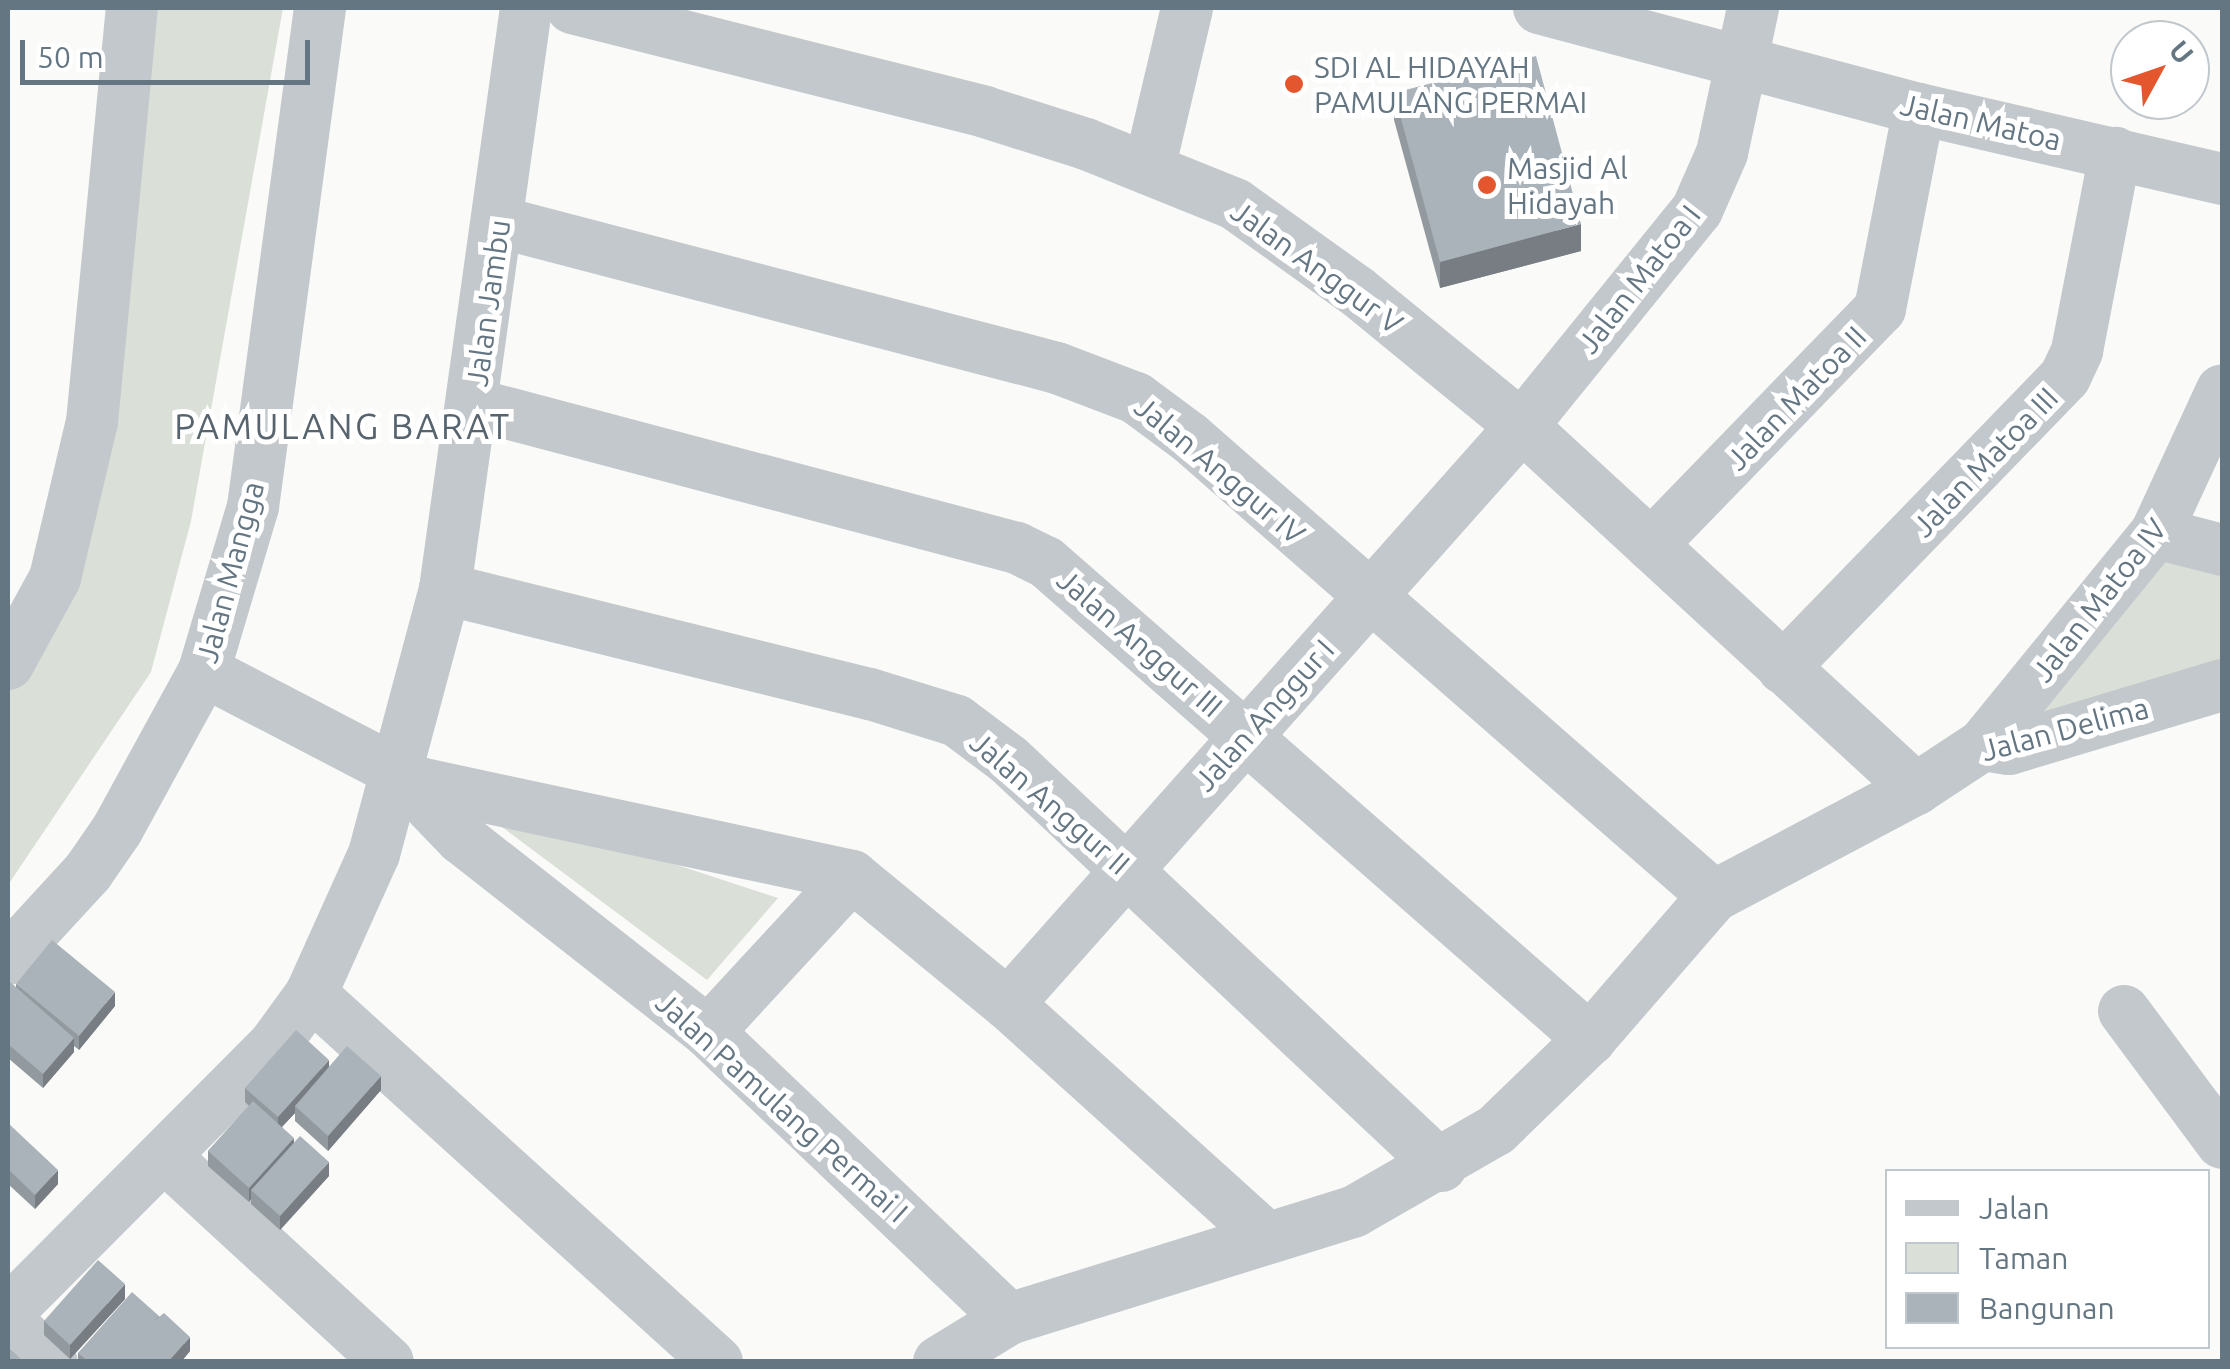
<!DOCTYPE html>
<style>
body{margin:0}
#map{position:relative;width:2230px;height:1369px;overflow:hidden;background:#fafaf8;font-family:Ubuntu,sans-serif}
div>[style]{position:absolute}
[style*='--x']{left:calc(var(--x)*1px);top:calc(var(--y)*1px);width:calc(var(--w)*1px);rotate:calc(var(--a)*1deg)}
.green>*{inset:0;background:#dadfd7}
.minor>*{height:52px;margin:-26px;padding:0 26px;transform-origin:26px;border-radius:26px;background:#c3c8cc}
.wall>*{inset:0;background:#929a9f}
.shaded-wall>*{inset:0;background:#777d82}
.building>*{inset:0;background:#aab3b9}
.dots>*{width:28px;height:28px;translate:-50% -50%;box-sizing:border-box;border:5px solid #fff;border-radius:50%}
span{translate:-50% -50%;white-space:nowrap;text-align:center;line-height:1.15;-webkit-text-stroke:10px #fff;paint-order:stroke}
.poi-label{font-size:30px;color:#657683}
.left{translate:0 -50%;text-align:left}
.street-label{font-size:30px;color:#657683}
.quarter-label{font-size:35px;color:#57646e;letter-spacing:2.5px}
.frame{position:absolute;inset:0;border:10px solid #657683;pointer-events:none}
.legend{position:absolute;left:1885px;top:1169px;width:325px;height:180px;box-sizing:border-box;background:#fff;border:2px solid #c1c8cd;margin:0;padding:12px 18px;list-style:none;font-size:30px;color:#657683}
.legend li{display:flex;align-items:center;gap:20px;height:50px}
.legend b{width:50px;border:2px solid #c1c8cd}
.north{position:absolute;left:2110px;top:20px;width:100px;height:100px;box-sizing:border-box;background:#fff;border:2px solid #c1c8cd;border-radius:50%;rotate:50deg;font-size:28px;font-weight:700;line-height:40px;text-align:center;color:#657683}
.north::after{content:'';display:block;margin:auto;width:35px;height:45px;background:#e4572e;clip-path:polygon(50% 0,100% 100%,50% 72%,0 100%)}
.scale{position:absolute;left:20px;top:40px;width:290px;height:45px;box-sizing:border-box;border:5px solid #657683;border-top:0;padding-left:12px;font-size:30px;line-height:35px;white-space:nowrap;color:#657683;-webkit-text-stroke:8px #fff;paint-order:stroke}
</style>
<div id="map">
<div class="green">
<i style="clip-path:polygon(128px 8px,283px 8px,191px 521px,151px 672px,8px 885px,8px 674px,57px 584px)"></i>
<i style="clip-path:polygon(2156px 533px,2222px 553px,2222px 679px,1983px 745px)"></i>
<i style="clip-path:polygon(455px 792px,778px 898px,707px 980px)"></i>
</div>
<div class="minor">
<i style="--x:572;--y:8;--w:426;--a:14.1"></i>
<i style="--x:985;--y:112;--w:106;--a:17.6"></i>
<i style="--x:1086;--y:144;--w:161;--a:21.9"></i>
<i style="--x:1235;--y:204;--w:151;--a:35.6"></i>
<i style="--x:1358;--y:292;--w:212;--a:39.3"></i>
<i style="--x:1522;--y:426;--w:536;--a:42.65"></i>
<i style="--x:1539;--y:8;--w:393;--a:14.9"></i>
<i style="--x:1919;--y:109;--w:311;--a:13"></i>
<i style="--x:1149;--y:169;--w:165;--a:-76.7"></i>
<i style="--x:499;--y:222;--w:577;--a:14.66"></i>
<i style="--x:1057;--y:368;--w:85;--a:20.8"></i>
<i style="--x:1136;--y:398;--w:67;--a:36.5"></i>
<i style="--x:1190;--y:438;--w:696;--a:41.15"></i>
<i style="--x:473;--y:404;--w:563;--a:14.83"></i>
<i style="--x:1017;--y:548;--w:32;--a:26"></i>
<i style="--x:1046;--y:562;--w:724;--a:41.25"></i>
<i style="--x:2156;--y:533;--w:68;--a:14.4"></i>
<i style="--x:1651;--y:545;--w:329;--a:-45.9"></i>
<i style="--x:1880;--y:309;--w:204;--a:-79"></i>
<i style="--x:445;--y:589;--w:438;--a:13.9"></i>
<i style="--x:870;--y:694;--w:91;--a:17.2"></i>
<i style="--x:957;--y:721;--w:65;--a:36.9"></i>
<i style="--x:1009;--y:760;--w:593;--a:43.22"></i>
<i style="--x:8;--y:664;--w:98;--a:-61.3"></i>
<i style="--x:55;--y:578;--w:160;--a:-76.7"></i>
<i style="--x:92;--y:422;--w:416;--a:-84.5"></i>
<i style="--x:1783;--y:668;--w:405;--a:-45.9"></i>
<i style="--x:2065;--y:377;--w:29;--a:-65"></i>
<i style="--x:2077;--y:351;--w:202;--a:-79.1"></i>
<i style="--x:204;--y:671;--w:242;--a:27.5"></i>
<i style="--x:419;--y:783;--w:443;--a:12.1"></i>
<i style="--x:852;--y:876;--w:202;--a:39.4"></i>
<i style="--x:1008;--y:1004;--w:348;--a:42.1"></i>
<i style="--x:1983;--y:745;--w:274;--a:-50.8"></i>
<i style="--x:2156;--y:533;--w:157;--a:-65.2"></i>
<i style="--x:419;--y:783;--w:25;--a:64"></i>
<i style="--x:430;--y:806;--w:45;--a:45.9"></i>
<i style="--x:461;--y:838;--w:314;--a:38.1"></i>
<i style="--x:708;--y:1032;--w:416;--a:43.6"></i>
<i style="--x:8;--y:959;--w:118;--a:-47.4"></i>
<i style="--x:88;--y:872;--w:51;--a:-55.4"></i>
<i style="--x:117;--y:830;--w:181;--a:-61.3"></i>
<i style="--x:204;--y:671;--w:171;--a:-73.4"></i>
<i style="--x:253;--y:507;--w:503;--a:-82.35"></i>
<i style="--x:311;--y:994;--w:548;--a:42.19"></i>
<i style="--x:1008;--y:1004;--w:773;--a:-48.35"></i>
<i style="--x:1522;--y:426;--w:278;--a:-51"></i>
<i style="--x:1697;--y:210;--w:62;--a:-66.3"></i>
<i style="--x:1722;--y:153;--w:148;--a:-77.9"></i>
<i style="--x:2124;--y:1011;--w:164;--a:53.4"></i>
<i style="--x:708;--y:1032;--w:212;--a:-47.3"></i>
<i style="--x:164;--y:1156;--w:304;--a:42.6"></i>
<i style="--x:8;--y:1312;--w:377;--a:-45.1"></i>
<i style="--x:274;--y:1045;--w:63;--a:-54"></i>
<i style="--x:311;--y:994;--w:154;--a:-65.8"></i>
<i style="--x:374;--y:854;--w:274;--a:-75"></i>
<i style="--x:445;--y:589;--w:587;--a:-82.06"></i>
<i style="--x:8;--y:1322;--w:59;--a:42.3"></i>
<i style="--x:939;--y:1362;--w:82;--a:-31.6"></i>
<i style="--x:1009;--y:1319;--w:362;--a:-17.3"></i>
<i style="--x:1355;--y:1211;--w:163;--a:-29.9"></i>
<i style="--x:1496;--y:1130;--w:131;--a:-44.1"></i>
<i style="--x:1590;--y:1039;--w:189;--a:-49.1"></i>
<i style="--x:1714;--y:896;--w:229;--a:-27.9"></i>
<i style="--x:1916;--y:789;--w:80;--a:-33.3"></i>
<i style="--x:1983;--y:745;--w:26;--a:9"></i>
<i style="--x:2009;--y:749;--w:222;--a:-16.7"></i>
</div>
<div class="wall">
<i style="clip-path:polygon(1394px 93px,1581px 251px,1440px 288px,1394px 120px)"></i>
<i style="clip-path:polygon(8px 983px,16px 988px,16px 984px,115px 1006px,79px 1050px,74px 1046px,74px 1052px,43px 1088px,8px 1058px)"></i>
<i style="clip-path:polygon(329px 1067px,381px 1090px,328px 1151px,295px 1121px,295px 1113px,282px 1127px,294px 1143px,329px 1176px,280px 1230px,251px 1204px,251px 1199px,249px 1202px,208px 1166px,208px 1151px,249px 1106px,245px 1102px,245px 1088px)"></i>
<i style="clip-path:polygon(8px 1123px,58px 1184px,35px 1209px,8px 1184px)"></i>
<i style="clip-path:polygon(125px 1299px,70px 1359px,44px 1335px,44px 1321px)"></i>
<i style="clip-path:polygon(159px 1316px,190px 1351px,181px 1362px,78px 1362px,78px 1353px)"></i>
</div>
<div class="shaded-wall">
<i style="clip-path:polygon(1581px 224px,1581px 251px,1440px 288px,1440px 262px)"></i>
<i style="clip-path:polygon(115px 992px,115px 1006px,79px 1050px,79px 1036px)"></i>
<i style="clip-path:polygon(74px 1038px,74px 1052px,43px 1088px,43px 1074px)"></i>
<i style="clip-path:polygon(329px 1060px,329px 1074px,295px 1106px,295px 1113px,278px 1131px,278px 1117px)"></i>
<i style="clip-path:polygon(381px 1076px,381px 1090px,328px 1151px,328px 1136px)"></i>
<i style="clip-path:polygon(294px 1138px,294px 1152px,251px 1190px,251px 1199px,249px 1202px,249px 1188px)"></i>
<i style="clip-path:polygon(329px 1162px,329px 1176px,280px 1230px,280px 1216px)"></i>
<i style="clip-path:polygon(58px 1170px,58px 1184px,35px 1209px,35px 1195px)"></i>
<i style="clip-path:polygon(125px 1284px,125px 1299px,70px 1359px,70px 1345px)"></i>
<i style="clip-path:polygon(190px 1337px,190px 1351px,181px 1362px,168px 1362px)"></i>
</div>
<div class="building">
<i style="clip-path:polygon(1536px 56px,1581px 224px,1440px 262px,1394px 93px)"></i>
<i style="clip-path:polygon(52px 940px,115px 992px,79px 1036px,16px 984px)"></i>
<i style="clip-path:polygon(9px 981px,74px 1038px,43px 1074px,8px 1044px,8px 983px)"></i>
<i style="clip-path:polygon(296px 1030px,329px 1060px,278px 1117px,245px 1088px)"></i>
<i style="clip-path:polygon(347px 1046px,381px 1076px,328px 1136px,295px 1106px)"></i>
<i style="clip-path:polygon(253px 1101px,294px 1138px,249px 1188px,208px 1151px)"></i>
<i style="clip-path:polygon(8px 1123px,58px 1170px,35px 1195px,8px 1169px)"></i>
<i style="clip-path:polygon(300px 1136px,329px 1162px,280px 1216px,251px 1190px)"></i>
<i style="clip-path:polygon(98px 1260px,125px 1284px,70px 1345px,44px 1321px)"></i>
<i style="clip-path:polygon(132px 1292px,159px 1316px,153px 1322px,164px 1313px,190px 1337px,168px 1362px,89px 1362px,78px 1353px)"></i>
<i style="clip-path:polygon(8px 1347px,23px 1361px,22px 1362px,8px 1362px)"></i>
</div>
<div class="dots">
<i style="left:1294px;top:84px;background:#e4572e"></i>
<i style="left:1487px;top:185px;background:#e4572e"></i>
</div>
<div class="poi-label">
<span class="left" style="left:1314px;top:84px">SDI AL HIDAYAH<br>PAMULANG PERMAI</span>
<span class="left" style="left:1507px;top:185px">Masjid Al<br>Hidayah</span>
</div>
<div class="street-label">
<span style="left:1981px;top:122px;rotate:13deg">Jalan Matoa</span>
<span style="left:1317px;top:267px;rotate:36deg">Jalan Anggur V</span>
<span style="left:1639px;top:279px;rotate:-52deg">Jalan Matoa I</span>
<span style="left:488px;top:303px;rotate:-82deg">Jalan Jambu</span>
<span style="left:1796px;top:398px;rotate:-46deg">Jalan Matoa II</span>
<span style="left:1985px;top:462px;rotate:-46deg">Jalan Matoa III</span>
<span style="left:1220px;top:470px;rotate:40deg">Jalan Anggur IV</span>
<span style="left:230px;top:572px;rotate:-75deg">Jalan Mangga</span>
<span style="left:2099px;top:600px;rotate:-52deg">Jalan Matoa IV</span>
<span style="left:1140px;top:643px;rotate:41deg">Jalan Anggur III</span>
<span style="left:1264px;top:715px;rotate:-48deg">Jalan Anggur I</span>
<span style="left:2065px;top:729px;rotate:-15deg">Jalan Delima</span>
<span style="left:1050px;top:803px;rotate:41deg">Jalan Anggur II</span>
<span style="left:782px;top:1107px;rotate:42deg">Jalan Pamulang Permai I</span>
</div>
<div class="quarter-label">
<span style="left:343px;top:426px">PAMULANG BARAT</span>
</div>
<div class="frame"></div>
<ul class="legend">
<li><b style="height:12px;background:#c3c8cc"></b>Jalan</li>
<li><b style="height:28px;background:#dadfd7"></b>Taman</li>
<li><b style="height:28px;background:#aab3b9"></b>Bangunan</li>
</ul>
<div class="north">U</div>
<div class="scale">50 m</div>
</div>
